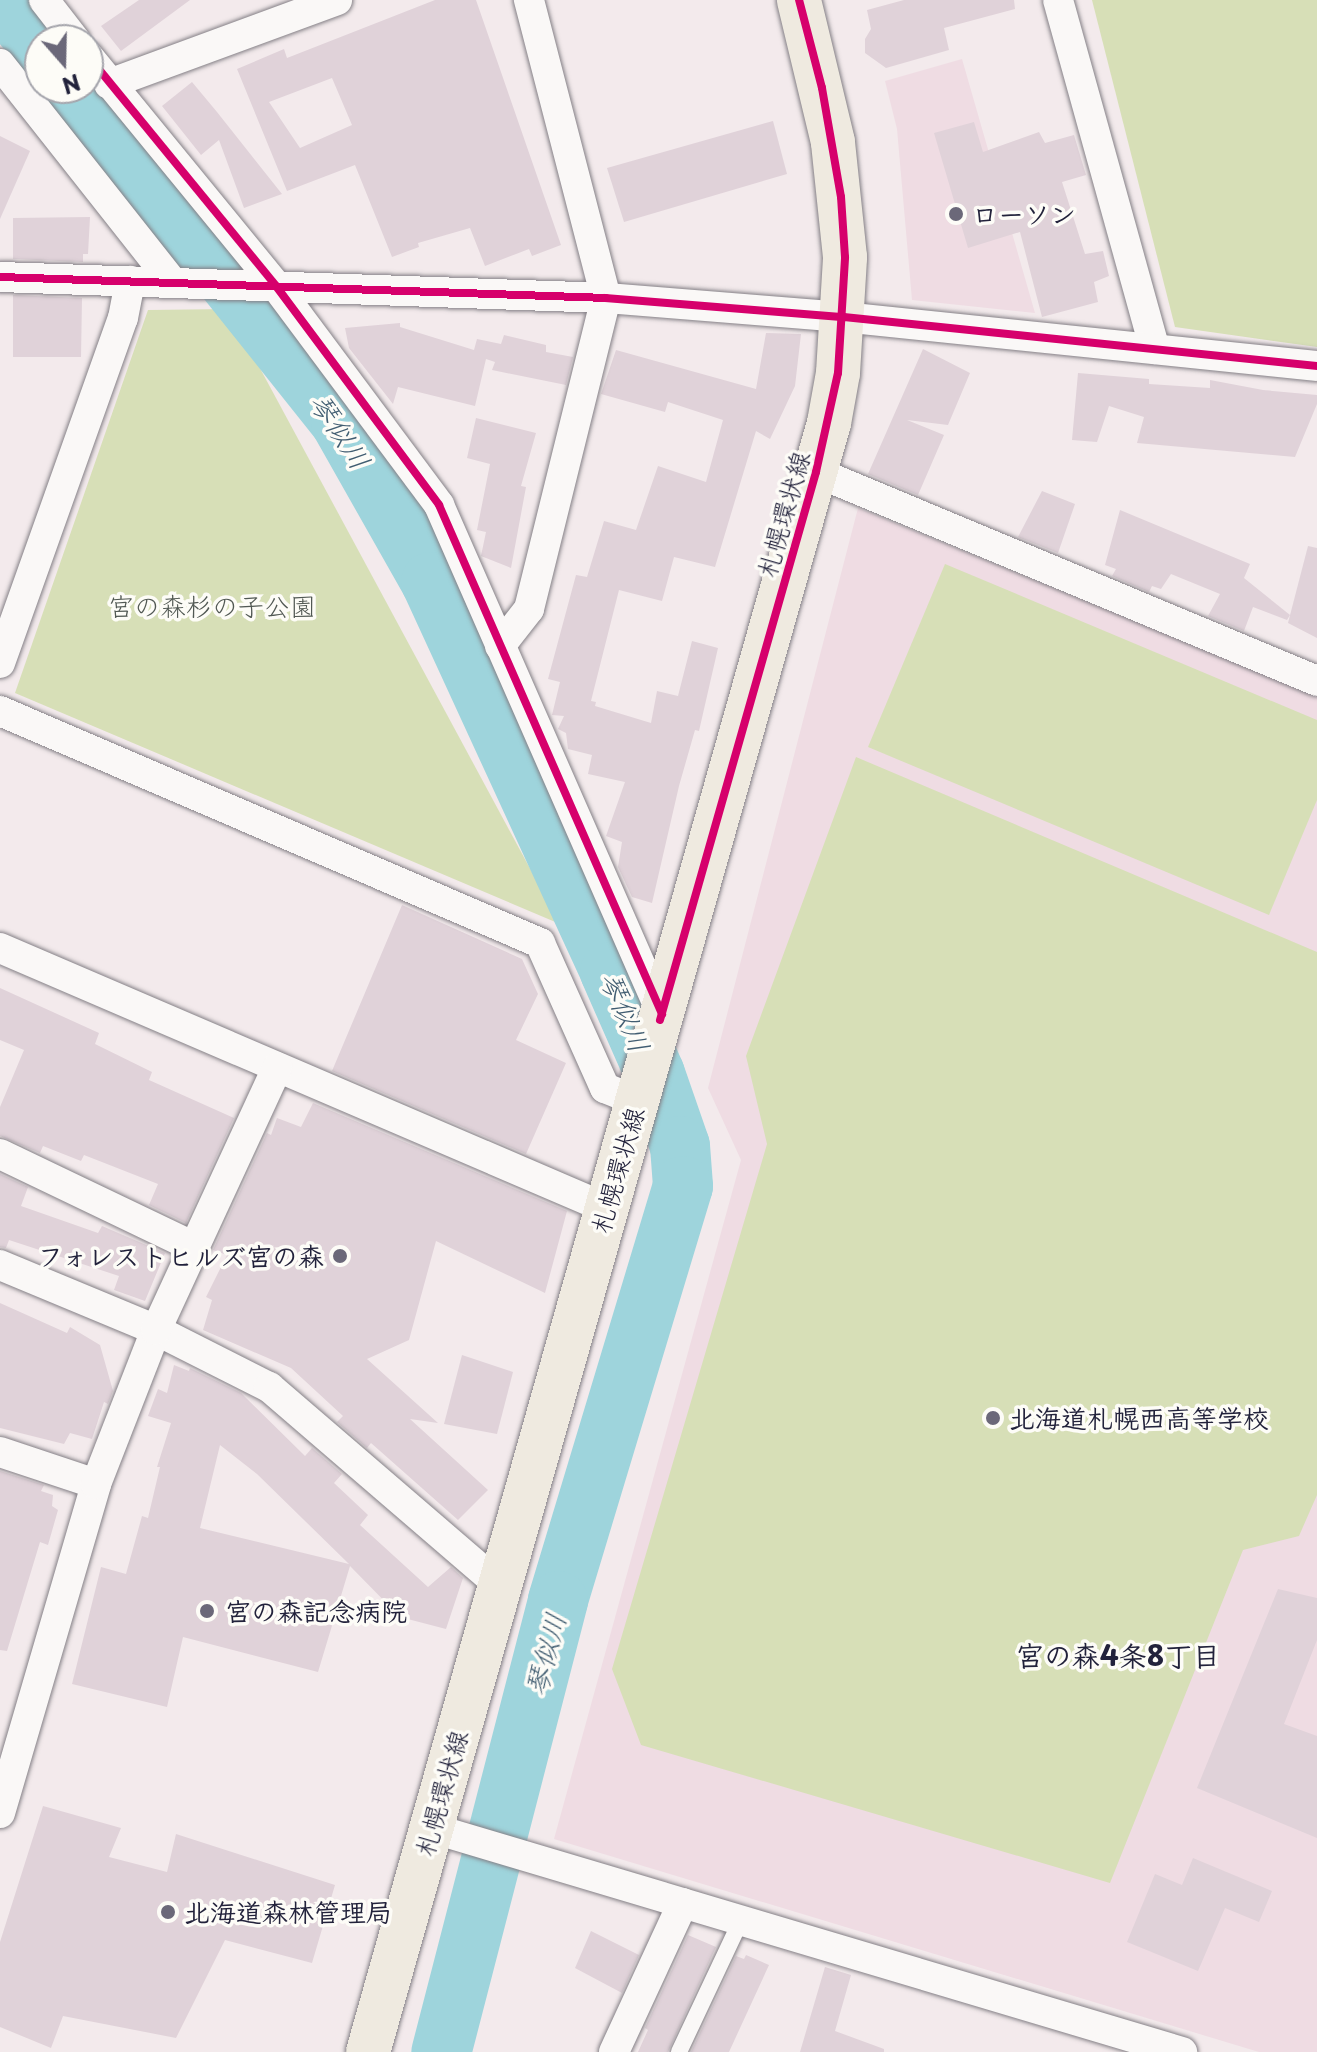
<!DOCTYPE html>
<meta charset="utf-8">
<style>
body{margin:0}
#map{position:relative;width:1317px;height:2052px;overflow:hidden;background:#f3eaec;font-family:"Playpen Sans","Klee One",sans-serif}
div>[style]{position:absolute}
[style*='--x']{left:calc(var(--x)*1px);top:calc(var(--y)*1px);width:calc(var(--w)*1px);rotate:calc(var(--a)*1deg)}
.built>*{inset:0;background:#efdce3}
.green>*{inset:0;background:#d7dfb7}
.river>*{height:60px;margin:-30px;padding:0 30px;transform-origin:30px;border-radius:30px;background:#9ed4dc}
.building>*{inset:0;background:#e0d2d9}
.roads{filter:drop-shadow(0 0 2px #848086) drop-shadow(0 0 2px #848086)}
.lane>*{height:16px;margin:-8px;padding:0 8px;transform-origin:8px;border-radius:8px;background:#faf8f7}
.street>*{height:30px;margin:-15px;padding:0 15px;transform-origin:15px;border-radius:15px;background:#faf8f7}
.primary>*{height:44px;margin:-22px;padding:0 22px;transform-origin:22px;border-radius:22px;background:#efeae0}
.cycleway>*{height:8px;margin:-4px;padding:0 4px;transform-origin:4px;border-radius:4px;background:#d6006c}
.dots>*{width:22px;height:22px;translate:-50% -50%;box-sizing:border-box;border:4px solid #fdfcf7;border-radius:50%}
span{translate:-50% -50%;white-space:nowrap;text-align:center;line-height:1.15;-webkit-text-stroke:7px #fdfcf7;paint-order:stroke}
.poi-label{font-size:26px;color:#22223b;font-weight:700}
.left{translate:0 -50%;text-align:left}
.right{translate:-100% -50%;text-align:right}
.street-label{font-size:26px;color:#22223b}
.park-label{font-size:26px;color:#515853}
.water-label{font-size:28px;color:#415d71;font-style:italic}
.neighbourhood-label{font-size:28px;color:#22223b;font-weight:700}
.north{position:absolute;left:24px;top:24px;width:80px;height:80px;box-sizing:border-box;background:#fdfcf7;border:2px solid #a5a5ac;border-radius:50%;rotate:160deg;font-size:22px;font-weight:700;line-height:32px;text-align:center;color:#22223b}
.north::after{content:'';display:block;margin:auto;width:28px;height:36px;background:#6b6879;clip-path:polygon(50% 0,100% 100%,50% 72%,0 100%)}
</style>
<div id="map">
<div class="built">
<i style="clip-path:polygon(962px 59px,1035px 313px,912px 300px,897px 129px,885px 81px)"></i>
<i style="clip-path:polygon(858px 508px,1317px 696px,1317px 2052px,1259px 2052px,554px 1839px,741px 1160px,708px 1088px)"></i>
</div>
<div class="green">
<i style="clip-path:polygon(1092px 0,1317px 0,1317px 347px,1175px 327px)"></i>
<i style="clip-path:polygon(228px 309px,560px 924px,15px 693px,148px 310px)"></i>
<i style="clip-path:polygon(945px 564px,1317px 720px,1317px 800px,1269px 915px,868px 747px)"></i>
<i style="clip-path:polygon(856px 757px,1317px 952px,1317px 1495px,1299px 1536px,1243px 1550px,1110px 1883px,641px 1745px,612px 1669px,767px 1144px,746px 1056px)"></i>
</div>
<div class="river">
<i style="--x:3;--y:0;--w:59;--a:51.2"></i>
<i style="--x:74;--y:88;--w:428;--a:51.4"></i>
<i style="--x:341;--y:423;--w:183;--a:60.5"></i>
<i style="--x:431;--y:582;--w:429;--a:65.3"></i>
<i style="--x:610;--y:972;--w:111;--a:66.2"></i>
<i style="--x:655;--y:1074;--w:76;--a:70.9"></i>
<i style="--x:680;--y:1146;--w:40;--a:85.7"></i>
<i style="--x:683;--y:1186;--w:433;--a:106.8"></i>
<i style="--x:558;--y:1601;--w:466;--a:104.5"></i>
</div>
<div class="building">
<i style="clip-path:polygon(139px 0,190px 0,121px 51px,101px 26px)"></i>
<i style="clip-path:polygon(evenodd,435px 0,476px 0,561px 245px,532px 256px,529px 249px,485px 266px,470px 228px,418px 243px,419px 247px,392px 257px,355px 165px,287px 191px,237px 69px,284px 49px,287px 58px,435px 0,332px 78px,352px 125px,300px 148px,269px 102px,332px 78px)"></i>
<i style="clip-path:polygon(904px 0,1014px 0,1015px 9px,944px 28px,949px 50px,886px 68px,865px 53px,865px 39px,871px 29px,867px 10px)"></i>
<i style="clip-path:polygon(192px 82px,217px 112px,282px 194px,244px 208px,219px 140px,201px 155px,162px 106px)"></i>
<i style="clip-path:polygon(773px 121px,787px 174px,624px 222px,607px 168px)"></i>
<i style="clip-path:polygon(974px 122px,983px 152px,1039px 132px,1045px 143px,1074px 135px,1086px 175px,1062px 182px,1085px 254px,1103px 251px,1109px 276px,1094px 282px,1098px 302px,1042px 317px,1020px 232px,968px 248px,934px 133px)"></i>
<i style="clip-path:polygon(0 136px,30px 151px,0 219px)"></i>
<i style="clip-path:polygon(90px 217px,88px 254px,83px 254px,83px 262px,13px 259px,13px 218px)"></i>
<i style="clip-path:polygon(13px 295px,82px 298px,81px 357px,13px 357px)"></i>
<i style="clip-path:polygon(400px 323px,400px 327px,474px 350px,477px 339px,501px 344px,504px 335px,546px 345px,546px 352px,573px 357px,566px 385px,492px 370px,495px 362px,486px 359px,475px 406px,398px 387px,393px 404px,349px 348px,345px 328px)"></i>
<i style="clip-path:polygon(766px 333px,801px 334px,795px 386px,770px 439px,756px 431px,715px 567px,674px 557px,662px 601px,619px 590px,591px 701px,596px 702px,595px 706px,651px 723px,657px 691px,678px 696px,692px 641px,718px 648px,699px 731px,695px 730px,679px 786px,652px 903px,632px 897px,618px 867px,622px 842px,606px 836px,625px 782px,588px 774px,592px 755px,568px 749px,566px 733px,558px 729px,564px 716px,552px 715px,560px 682px,548px 679px,576px 575px,587px 577px,604px 521px,636px 530px,658px 466px,706px 482px,723px 420px,668px 402px,665px 412px,601px 394px,616px 350px,756px 389px)"></i>
<i style="clip-path:polygon(923px 349px,970px 373px,948px 425px,907px 420px,944px 435px,918px 495px,868px 474px)"></i>
<i style="clip-path:polygon(1078px 373px,1149px 379px,1149px 384px,1210px 388px,1210px 380px,1263px 390px,1317px 395px,1317px 404px,1295px 457px,1137px 443px,1144px 417px,1109px 406px,1097px 442px,1072px 440px)"></i>
<i style="clip-path:polygon(476px 418px,536px 433px,521px 486px,526px 487px,511px 568px,481px 556px,486px 532px,477px 530px,490px 464px,467px 458px)"></i>
<i style="clip-path:polygon(1042px 491px,1075px 504px,1058px 553px,1018px 537px)"></i>
<i style="clip-path:polygon(1120px 510px,1250px 564px,1244px 578px,1290px 615px,1287px 620px,1253px 607px,1244px 631px,1208px 616px,1220px 594px,1171px 574px,1161px 589px,1152px 586px,1149px 592px,1112px 576px,1116px 569px,1105px 565px)"></i>
<i style="clip-path:polygon(1308px 546px,1317px 548px,1317px 638px,1288px 623px)"></i>
<i style="clip-path:polygon(402px 905px,522px 959px,538px 994px,516px 1040px,566px 1063px,526px 1154px,332px 1071px)"></i>
<i style="clip-path:polygon(0 988px,99px 1033px,95px 1044px,152px 1072px,149px 1080px,234px 1118px,186px 1223px,149px 1205px,158px 1184px,84px 1155px,81px 1161px,43px 1146px,40px 1153px,0 1136px,0 1107px,24px 1050px,0 1040px)"></i>
<i style="clip-path:polygon(313px 1103px,567px 1211px,545px 1293px,436px 1241px,409px 1340px,367px 1359px,438px 1423px,410px 1419px,488px 1490px,458px 1520px,371px 1443px,367px 1448px,337px 1422px,343px 1416px,291px 1368px,203px 1330px,212px 1300px,206px 1297px,227px 1255px,213px 1250px,267px 1133px,271px 1135px,277px 1118px,301px 1127px)"></i>
<i style="clip-path:polygon(0 1174px,28px 1187px,21px 1206px,98px 1233px,102px 1226px,165px 1253px,145px 1301px,114px 1290px,119px 1276px,9px 1240px,6px 1248px,0 1247px)"></i>
<i style="clip-path:polygon(0 1303px,67px 1333px,70px 1327px,100px 1345px,113px 1391px,108px 1404px,104px 1402px,92px 1439px,70px 1433px,64px 1444px,0 1428px)"></i>
<i style="clip-path:polygon(462px 1355px,513px 1372px,497px 1434px,444px 1424px)"></i>
<i style="clip-path:polygon(evenodd,174px 1365px,189px 1371px,190px 1368px,241px 1393px,305px 1456px,312px 1448px,342px 1474px,334px 1483px,368px 1515px,360px 1525px,428px 1587px,451px 1567px,463px 1578px,446px 1629px,400px 1617px,350px 1566px,318px 1672px,183px 1637px,167px 1707px,72px 1684px,101px 1567px,126px 1574px,142px 1516px,148px 1518px,160px 1467px,157px 1467px,171px 1423px,148px 1416px,158px 1389px,167px 1393px,174px 1365px,220px 1445px,257px 1474px,349px 1564px,200px 1528px,220px 1445px)"></i>
<i style="clip-path:polygon(0 1471px,44px 1485px,41px 1491px,53px 1495px,52px 1506px,58px 1510px,48px 1545px,40px 1542px,7px 1651px,0 1650px)"></i>
<i style="clip-path:polygon(1278px 1589px,1317px 1598px,1317px 1640px,1284px 1724px,1317px 1736px,1317px 1838px,1197px 1788px)"></i>
<i style="clip-path:polygon(43px 1806px,121px 1828px,109px 1857px,167px 1872px,176px 1834px,335px 1885px,312px 1963px,225px 1940px,176px 2038px,63px 2016px,51px 2048px,0 2027px,0 1942px)"></i>
<i style="clip-path:polygon(1193px 1858px,1272px 1891px,1259px 1922px,1225px 1908px,1198px 1971px,1127px 1942px,1155px 1874px,1182px 1885px)"></i>
<i style="clip-path:polygon(591px 1931px,639px 1955px,622px 1993px,575px 1968px)"></i>
<i style="clip-path:polygon(688px 1935px,716px 1947px,668px 2052px,638px 2052px,648px 2030px,645px 2028px)"></i>
<i style="clip-path:polygon(746px 1955px,769px 1965px,729px 2052px,691px 2052px,736px 1956px,744px 1959px)"></i>
<i style="clip-path:polygon(825px 1967px,851px 1975px,835px 2031px,884px 2049px,884px 2052px,800px 2052px)"></i>
</div>
<div class="roads">
<div class="lane">
<i style="--x:679;--y:2052;--w:146;--a:-64.8"></i>
</div>
<div class="street">
<i style="--x:44;--y:0;--w:51;--a:52.2"></i>
<i style="--x:1058;--y:0;--w:362;--a:74.5"></i>
<i style="--x:88;--y:56;--w:297;--a:50.7"></i>
<i style="--x:276;--y:286;--w:273;--a:53.3"></i>
<i style="--x:439;--y:505;--w:556;--a:66.34"></i>
<i style="--x:0;--y:64;--w:278;--a:51.7"></i>
<i style="--x:109;--y:84;--w:243;--a:-20.2"></i>
<i style="--x:0;--y:277;--w:606;--a:1.98"></i>
<i style="--x:606;--y:298;--w:238;--a:4.6"></i>
<i style="--x:843;--y:317;--w:477;--a:5.9"></i>
<i style="--x:816;--y:472;--w:543;--a:22.64"></i>
<i style="--x:500;--y:646;--w:47;--a:-51.9"></i>
<i style="--x:529;--y:609;--w:320;--a:-76.1"></i>
<i style="--x:606;--y:298;--w:308;--a:-104.5"></i>
<i style="--x:0;--y:663;--w:366;--a:-70.4"></i>
<i style="--x:123;--y:318;--w:38;--a:-79"></i>
<i style="--x:0;--y:711;--w:588;--a:23.25"></i>
<i style="--x:540;--y:943;--w:159;--a:65.9"></i>
<i style="--x:605;--y:1088;--w:35;--a:22"></i>
<i style="--x:0;--y:948;--w:659;--a:23.22"></i>
<i style="--x:0;--y:1154;--w:215;--a:25.6"></i>
<i style="--x:0;--y:1265;--w:169;--a:22.6"></i>
<i style="--x:156;--y:1330;--w:127;--a:26.8"></i>
<i style="--x:269;--y:1387;--w:305;--a:40.7"></i>
<i style="--x:0;--y:1452;--w:101;--a:18.4"></i>
<i style="--x:0;--y:1813;--w:343;--a:-73.7"></i>
<i style="--x:96;--y:1484;--w:165;--a:-68.7"></i>
<i style="--x:156;--y:1330;--w:289;--a:-65.2"></i>
<i style="--x:431;--y:1828;--w:784;--a:16.61"></i>
<i style="--x:614;--y:2052;--w:164;--a:-65.2"></i>
</div>
<div class="primary">
<i style="--x:368;--y:2052;--w:1693;--a:-74.2"></i>
<i style="--x:829;--y:423;--w:51;--a:-79.8"></i>
<i style="--x:838;--y:373;--w:116;--a:-86.5"></i>
<i style="--x:845;--y:257;--w:116;--a:-96"></i>
<i style="--x:833;--y:142;--w:146;--a:-103.5"></i>
</div>
</div>
<div class="cycleway">
<i style="--x:88;--y:56;--w:297;--a:50.7"></i>
<i style="--x:276;--y:286;--w:273;--a:53.3"></i>
<i style="--x:439;--y:505;--w:556;--a:66.34"></i>
<i style="--x:0;--y:277;--w:606;--a:1.98"></i>
<i style="--x:606;--y:298;--w:238;--a:4.6"></i>
<i style="--x:843;--y:317;--w:477;--a:5.9"></i>
<i style="--x:660;--y:1020;--w:570;--a:-74.11"></i>
<i style="--x:816;--y:472;--w:101;--a:-77.5"></i>
<i style="--x:838;--y:373;--w:116;--a:-86.5"></i>
<i style="--x:845;--y:257;--w:60;--a:-93.8"></i>
<i style="--x:841;--y:197;--w:111;--a:-99.9"></i>
<i style="--x:822;--y:88;--w:91;--a:-104.6"></i>
</div>
<div class="dots">
<i style="left:956px;top:214px;background:#6b6879"></i>
<i style="left:340px;top:1256px;background:#6b6879"></i>
<i style="left:993px;top:1418px;background:#6b6879"></i>
<i style="left:207px;top:1611px;background:#6b6879"></i>
<i style="left:168px;top:1912px;background:#6b6879"></i>
</div>
<div class="poi-label">
<span class="left" style="left:972px;top:214px">ローソン</span>
<span class="right" style="left:324px;top:1256px">フォレストヒルズ宮の森</span>
<span class="left" style="left:1009px;top:1418px">北海道札幌西高等学校</span>
<span class="left" style="left:225px;top:1611px">宮の森記念病院</span>
<span class="left" style="left:184px;top:1912px">北海道森林管理局</span>
</div>
<div class="street-label">
<span style="left:783px;top:514px;rotate:-74deg">札幌環状線</span>
<span style="left:617px;top:1170px;rotate:-74deg">札幌環状線</span>
<span style="left:441px;top:1793px;rotate:-74deg">札幌環状線</span>
</div>
<div class="park-label">
<span style="left:212px;top:606px">宮の森杉の子公園</span>
</div>
<div class="water-label">
<span style="left:341px;top:431px;rotate:57deg">琴似川</span>
<span style="left:626px;top:1012px;rotate:68deg">琴似川</span>
<span style="left:545px;top:1654px;rotate:-75deg">琴似川</span>
</div>
<div class="neighbourhood-label">
<span style="left:1118px;top:1655px">宮の森4条8丁目</span>
</div>
<div class="north">N</div>
</div>
